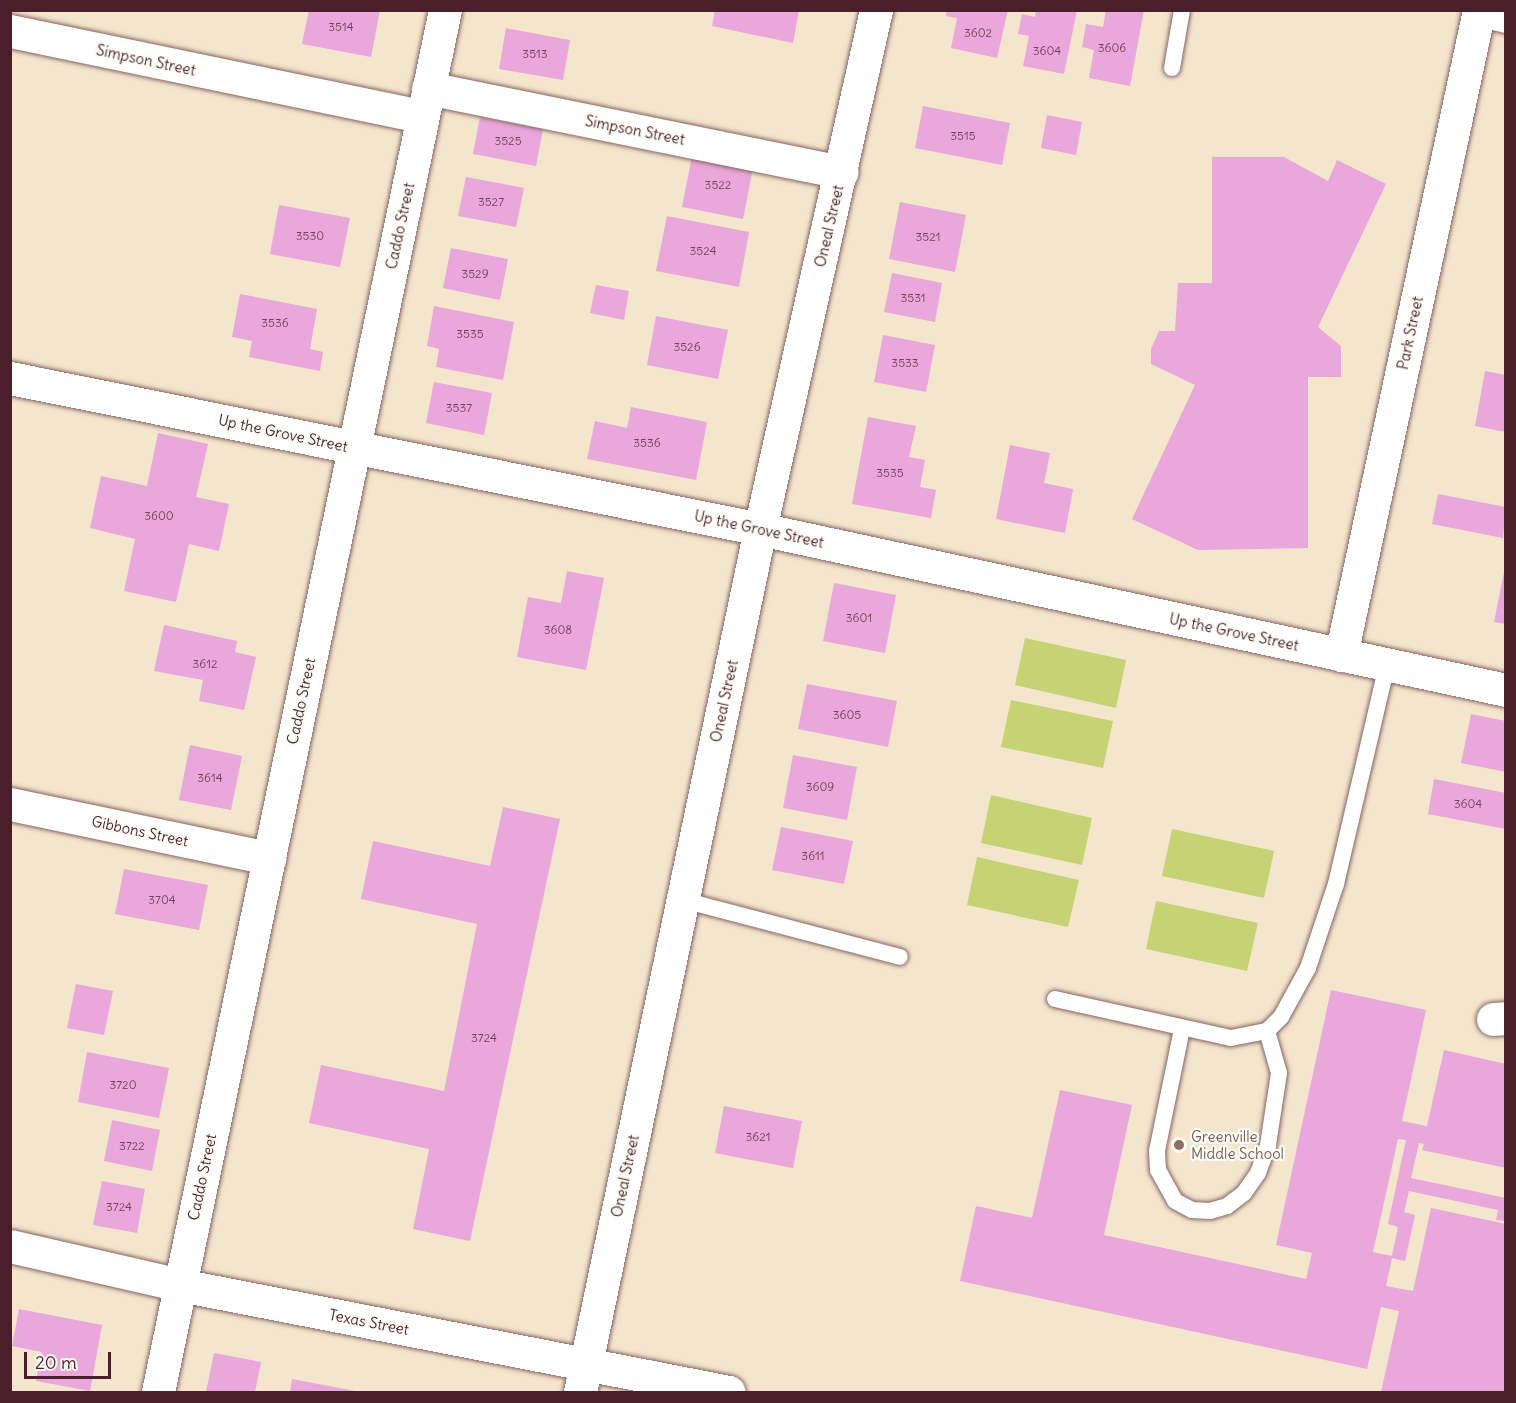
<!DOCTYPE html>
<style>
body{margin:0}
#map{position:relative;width:1516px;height:1403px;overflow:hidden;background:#f4e5cd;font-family:Delius,sans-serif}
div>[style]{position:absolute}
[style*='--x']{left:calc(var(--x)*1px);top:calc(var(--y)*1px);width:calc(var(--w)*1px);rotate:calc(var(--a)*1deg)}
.green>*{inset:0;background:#c6d375}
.building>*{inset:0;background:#e9a7db}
.roads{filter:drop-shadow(0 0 2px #866464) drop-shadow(0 0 2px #866464)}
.service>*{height:16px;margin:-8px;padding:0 8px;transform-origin:8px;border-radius:8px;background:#fff}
.minor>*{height:33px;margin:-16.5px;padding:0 16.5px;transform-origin:16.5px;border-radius:16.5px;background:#fff}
.tertiary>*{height:33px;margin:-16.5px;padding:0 16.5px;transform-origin:16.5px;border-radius:16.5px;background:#fff}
.dots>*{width:16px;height:16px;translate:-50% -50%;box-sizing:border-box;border:3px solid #fdfcf7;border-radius:50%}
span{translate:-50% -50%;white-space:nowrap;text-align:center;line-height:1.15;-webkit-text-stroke:4.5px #fdfcf7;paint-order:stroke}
.number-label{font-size:12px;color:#724157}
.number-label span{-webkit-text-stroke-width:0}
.street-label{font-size:15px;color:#4a1f2b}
.education-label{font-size:15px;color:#785e54}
.left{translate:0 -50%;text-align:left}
.frame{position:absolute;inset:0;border:12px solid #4a1f2b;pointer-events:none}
.scale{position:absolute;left:24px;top:1352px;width:87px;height:27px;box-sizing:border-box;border:3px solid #4a1f2b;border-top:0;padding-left:8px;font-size:18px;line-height:21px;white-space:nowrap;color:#4a1f2b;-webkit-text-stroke:4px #fdfcf7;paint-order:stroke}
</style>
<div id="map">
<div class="green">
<i style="clip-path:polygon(1025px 638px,1126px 660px,1116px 708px,1015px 685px)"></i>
<i style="clip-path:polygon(1011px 700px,1113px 721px,1103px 768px,1001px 747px)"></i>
<i style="clip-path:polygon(991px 795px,1092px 818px,1082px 865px,981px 843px)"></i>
<i style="clip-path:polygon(1172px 829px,1274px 851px,1264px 898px,1162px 876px)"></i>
<i style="clip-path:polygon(977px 857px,1079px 880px,1068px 927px,967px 905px)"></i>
<i style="clip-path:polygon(1156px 901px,1258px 923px,1247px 971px,1146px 949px)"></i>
</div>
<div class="building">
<i style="clip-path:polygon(309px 10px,380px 10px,371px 57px,302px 44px)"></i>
<i style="clip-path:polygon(715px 10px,799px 10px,793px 43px,712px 26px)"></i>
<i style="clip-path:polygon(947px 10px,1008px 10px,997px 58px,951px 48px,957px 18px,946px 16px)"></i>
<i style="clip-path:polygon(1036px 10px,1077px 10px,1064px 74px,1023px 66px,1029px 36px,1018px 34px,1022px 14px,1035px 17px)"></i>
<i style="clip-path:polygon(1106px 10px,1144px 10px,1130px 86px,1089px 78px,1094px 50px,1082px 47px,1086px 24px,1103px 27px)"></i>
<i style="clip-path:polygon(506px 28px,570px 40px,563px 80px,499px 69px)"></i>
<i style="clip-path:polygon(923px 106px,1010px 123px,1002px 165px,915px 148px)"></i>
<i style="clip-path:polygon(1047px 115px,1082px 122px,1076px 155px,1041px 148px)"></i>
<i style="clip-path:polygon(480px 117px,543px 129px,536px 166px,473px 154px)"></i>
<i style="clip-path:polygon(693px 151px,754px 163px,743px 219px,682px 207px)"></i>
<i style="clip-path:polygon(1212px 157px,1284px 157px,1328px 181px,1337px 160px,1386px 184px,1318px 327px,1341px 346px,1341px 377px,1308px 377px,1308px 548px,1198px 550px,1132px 519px,1195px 385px,1151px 364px,1151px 349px,1159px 331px,1175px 331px,1178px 283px,1212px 283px)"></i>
<i style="clip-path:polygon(466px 177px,524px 188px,516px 227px,458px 216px)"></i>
<i style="clip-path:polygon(900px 202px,966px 215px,955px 272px,889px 259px)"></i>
<i style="clip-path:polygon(279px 205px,350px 218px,340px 267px,270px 254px)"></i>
<i style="clip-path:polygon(667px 216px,749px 232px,739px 287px,656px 271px)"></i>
<i style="clip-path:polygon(451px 248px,508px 259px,500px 300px,443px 288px)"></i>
<i style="clip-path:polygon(892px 273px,942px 283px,935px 322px,884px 312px)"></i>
<i style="clip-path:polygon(596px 285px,629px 291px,624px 320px,590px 313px)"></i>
<i style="clip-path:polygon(240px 294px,317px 309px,310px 349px,323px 352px,320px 371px,249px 357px,252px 341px,232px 337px)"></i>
<i style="clip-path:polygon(434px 306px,514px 322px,503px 380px,436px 367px,439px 349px,427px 346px)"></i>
<i style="clip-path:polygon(656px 316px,728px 330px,718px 379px,647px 365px)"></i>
<i style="clip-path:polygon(883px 335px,935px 345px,926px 392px,874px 382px)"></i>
<i style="clip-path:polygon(1485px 371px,1506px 375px,1506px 432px,1475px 426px)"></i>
<i style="clip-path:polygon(434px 382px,492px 393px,484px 435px,426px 423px)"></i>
<i style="clip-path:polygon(631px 407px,707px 422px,696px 480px,587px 459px,595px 421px,627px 428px)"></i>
<i style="clip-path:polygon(868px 417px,916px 426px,909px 457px,925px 460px,920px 487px,936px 490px,931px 518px,852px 504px)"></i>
<i style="clip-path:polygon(158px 433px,208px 444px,196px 497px,229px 504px,219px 551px,189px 544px,176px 602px,124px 591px,135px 539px,90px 528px,101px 476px,147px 486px)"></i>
<i style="clip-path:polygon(1010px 445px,1050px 453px,1044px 483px,1073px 489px,1065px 533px,996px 519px)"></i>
<i style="clip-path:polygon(1438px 494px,1506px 507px,1503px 538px,1432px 524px)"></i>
<i style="clip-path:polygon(567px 571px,604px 578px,586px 670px,517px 657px,528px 597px,561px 603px)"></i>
<i style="clip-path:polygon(1504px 572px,1506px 573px,1506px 624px,1494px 622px)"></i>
<i style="clip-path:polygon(834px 583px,896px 595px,885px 653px,823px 641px)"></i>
<i style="clip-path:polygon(164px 625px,237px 641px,235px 652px,256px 657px,244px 710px,199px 701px,203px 680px,154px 671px)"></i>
<i style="clip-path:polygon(807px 684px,897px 701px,888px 747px,798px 729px)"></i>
<i style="clip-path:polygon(1471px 714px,1506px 721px,1506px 772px,1461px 763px)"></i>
<i style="clip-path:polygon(190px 745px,242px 756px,231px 810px,179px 800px)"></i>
<i style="clip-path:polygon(793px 755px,857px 767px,847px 820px,783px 808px)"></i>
<i style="clip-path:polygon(1434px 779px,1506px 793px,1506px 829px,1428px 814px)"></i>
<i style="clip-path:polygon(503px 807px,560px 819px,470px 1241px,413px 1229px,429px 1149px,309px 1123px,321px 1065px,444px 1091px,477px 924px,361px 899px,373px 841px,490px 866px)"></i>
<i style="clip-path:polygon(781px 827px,853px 841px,844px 884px,772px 870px)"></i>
<i style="clip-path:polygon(124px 869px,208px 885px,199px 930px,115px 914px)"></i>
<i style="clip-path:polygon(76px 984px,113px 991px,104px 1035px,67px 1028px)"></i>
<i style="clip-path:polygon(evenodd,1331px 990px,1426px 1010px,1402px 1121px,1427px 1126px,1444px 1050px,1506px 1064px,1506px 1168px,1422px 1150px,1424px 1144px,1419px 1143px,1411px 1178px,1506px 1198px,1506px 1221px,1496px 1220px,1498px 1210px,1409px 1191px,1404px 1212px,1415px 1215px,1405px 1261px,1392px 1258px,1386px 1286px,1413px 1291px,1431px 1208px,1506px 1224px,1506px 1392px,1381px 1392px,1399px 1311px,1381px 1307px,1367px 1369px,960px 1281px,976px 1206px,1032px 1218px,1060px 1090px,1132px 1105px,1104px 1235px,1306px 1279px,1312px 1253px,1276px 1245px,1331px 990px,1398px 1139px,1406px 1140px,1388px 1224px,1398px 1227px,1392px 1256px,1373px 1252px,1398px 1139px)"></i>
<i style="clip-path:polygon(87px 1052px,169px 1068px,159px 1118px,78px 1102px)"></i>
<i style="clip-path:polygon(724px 1106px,802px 1121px,793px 1168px,715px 1153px)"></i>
<i style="clip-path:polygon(112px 1120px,160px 1130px,152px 1171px,104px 1161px)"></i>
<i style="clip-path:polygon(102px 1181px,145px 1189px,137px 1233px,93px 1225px)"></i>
<i style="clip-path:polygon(19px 1309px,102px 1325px,90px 1391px,36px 1381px,42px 1352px,12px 1346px)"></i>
<i style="clip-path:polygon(214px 1353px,261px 1362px,255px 1392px,206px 1392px)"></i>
<i style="clip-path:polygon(292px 1379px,355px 1391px,355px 1392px,290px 1392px)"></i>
</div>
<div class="roads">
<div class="service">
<i style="--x:1172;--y:68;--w:59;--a:-80.2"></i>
<i style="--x:683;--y:900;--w:224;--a:14.7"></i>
<i style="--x:1055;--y:999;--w:180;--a:12.5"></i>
<i style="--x:1231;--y:1038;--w:37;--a:-11"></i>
<i style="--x:1267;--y:1031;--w:20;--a:-45"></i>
<i style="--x:1281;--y:1017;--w:56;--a:-61.1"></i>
<i style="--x:1308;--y:968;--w:89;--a:-71.6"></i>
<i style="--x:1336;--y:884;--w:226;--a:-76.9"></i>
<i style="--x:1182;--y:1029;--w:125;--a:101.6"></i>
<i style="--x:1157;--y:1151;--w:19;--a:87"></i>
<i style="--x:1158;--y:1170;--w:35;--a:61"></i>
<i style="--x:1175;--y:1201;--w:19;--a:28"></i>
<i style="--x:1192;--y:1210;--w:18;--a:3"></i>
<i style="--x:1210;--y:1211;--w:18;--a:-16"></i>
<i style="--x:1227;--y:1206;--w:21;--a:-37"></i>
<i style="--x:1244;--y:1193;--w:24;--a:-55"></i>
<i style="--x:1258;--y:1173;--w:30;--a:-70"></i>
<i style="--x:1268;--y:1145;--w:73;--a:-81.3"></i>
<i style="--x:1279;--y:1073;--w:44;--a:-105.9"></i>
</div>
<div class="minor">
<i style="--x:10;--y:31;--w:421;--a:11.7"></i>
<i style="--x:428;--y:88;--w:422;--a:11.5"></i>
<i style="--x:10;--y:378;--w:765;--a:11.38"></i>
<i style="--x:760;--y:529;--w:763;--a:12.18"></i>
<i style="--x:1341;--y:655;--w:660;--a:-77.92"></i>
<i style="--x:10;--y:804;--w:265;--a:11.8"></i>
<i style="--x:1493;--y:1019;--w:13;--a:-4"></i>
<i style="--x:10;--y:1246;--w:174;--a:12.9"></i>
<i style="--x:180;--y:1285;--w:559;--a:11.03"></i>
<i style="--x:158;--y:1392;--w:1411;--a:-78.27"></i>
</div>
<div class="tertiary">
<i style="--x:1480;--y:10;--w:27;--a:13"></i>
<i style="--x:580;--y:1392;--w:882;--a:-78.22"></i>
<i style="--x:760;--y:529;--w:532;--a:-77.4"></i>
</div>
</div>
<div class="dots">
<i style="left:1179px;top:1145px;background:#8d6e63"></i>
</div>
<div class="number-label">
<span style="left:341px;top:27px">3514</span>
<span style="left:978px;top:33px">3602</span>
<span style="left:1112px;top:48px">3606</span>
<span style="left:1047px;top:51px">3604</span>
<span style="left:535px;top:54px">3513</span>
<span style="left:963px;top:136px">3515</span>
<span style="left:508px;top:141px">3525</span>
<span style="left:718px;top:185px">3522</span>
<span style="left:491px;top:202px">3527</span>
<span style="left:310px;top:236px">3530</span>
<span style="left:928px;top:237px">3521</span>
<span style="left:703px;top:251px">3524</span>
<span style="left:475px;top:274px">3529</span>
<span style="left:913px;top:298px">3531</span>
<span style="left:275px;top:323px">3536</span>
<span style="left:470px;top:334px">3535</span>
<span style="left:687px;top:347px">3526</span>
<span style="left:905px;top:363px">3533</span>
<span style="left:459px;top:408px">3537</span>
<span style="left:647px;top:443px">3536</span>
<span style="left:890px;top:473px">3535</span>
<span style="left:159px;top:516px">3600</span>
<span style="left:859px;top:618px">3601</span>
<span style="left:558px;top:630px">3608</span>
<span style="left:205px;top:664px">3612</span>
<span style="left:847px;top:715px">3605</span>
<span style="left:210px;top:778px">3614</span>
<span style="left:820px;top:787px">3609</span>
<span style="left:1468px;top:804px">3604</span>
<span style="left:813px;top:856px">3611</span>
<span style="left:162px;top:900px">3704</span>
<span style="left:484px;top:1038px">3724</span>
<span style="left:123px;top:1085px">3720</span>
<span style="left:758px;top:1137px">3621</span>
<span style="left:132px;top:1146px">3722</span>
<span style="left:119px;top:1207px">3724</span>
</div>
<div class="street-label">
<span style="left:146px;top:60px;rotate:12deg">Simpson Street</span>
<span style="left:635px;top:130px;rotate:11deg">Simpson Street</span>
<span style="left:400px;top:226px;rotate:-78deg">Caddo Street</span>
<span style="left:829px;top:226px;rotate:-77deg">Oneal Street</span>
<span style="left:1410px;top:333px;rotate:-78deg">Park Street</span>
<span style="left:283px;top:433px;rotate:12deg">Up the Grove Street</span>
<span style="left:759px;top:529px;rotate:12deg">Up the Grove Street</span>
<span style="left:1234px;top:632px;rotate:12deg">Up the Grove Street</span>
<span style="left:301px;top:701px;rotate:-78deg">Caddo Street</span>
<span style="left:724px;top:701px;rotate:-78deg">Oneal Street</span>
<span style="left:140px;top:831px;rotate:12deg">Gibbons Street</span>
<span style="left:625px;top:1176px;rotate:-78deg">Oneal Street</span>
<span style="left:202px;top:1177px;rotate:-78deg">Caddo Street</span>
<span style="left:369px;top:1322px;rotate:11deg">Texas Street</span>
</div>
<div class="education-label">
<span class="left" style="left:1191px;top:1145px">Greenville<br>Middle School</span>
</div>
<div class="frame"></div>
<div class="scale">20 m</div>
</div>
